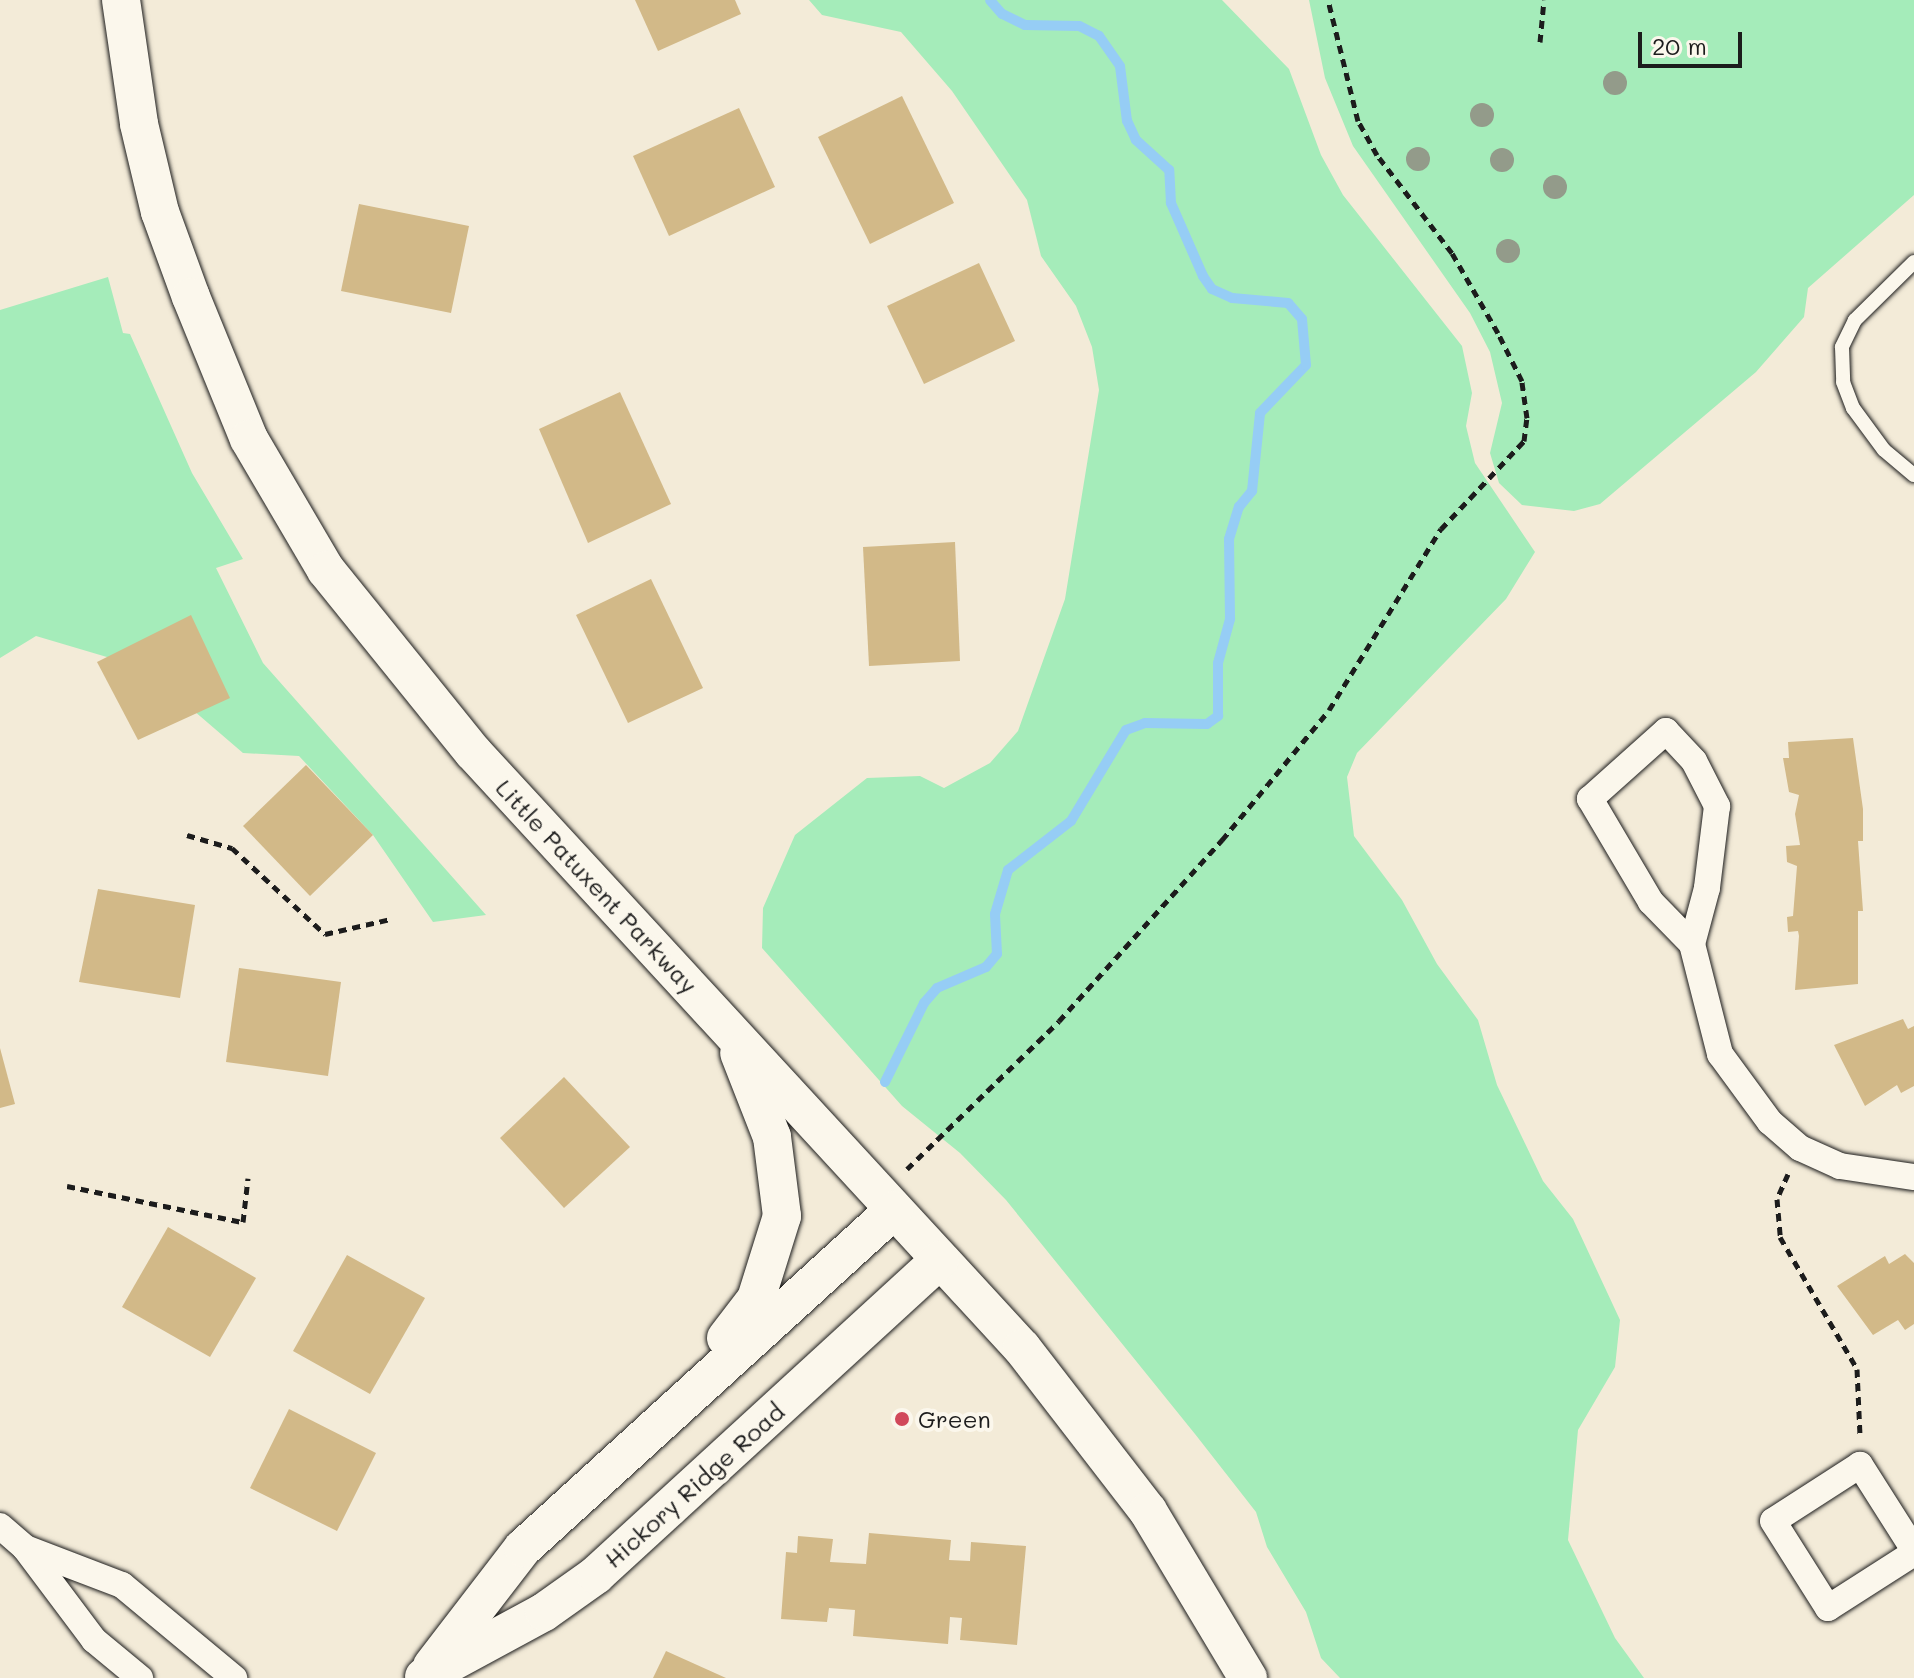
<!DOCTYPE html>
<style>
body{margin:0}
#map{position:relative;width:1914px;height:1678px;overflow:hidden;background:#f3ebd8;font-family:Mali,sans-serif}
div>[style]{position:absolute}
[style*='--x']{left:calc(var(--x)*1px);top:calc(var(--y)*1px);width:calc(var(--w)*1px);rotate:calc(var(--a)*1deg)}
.green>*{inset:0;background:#a5ecba}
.stream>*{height:10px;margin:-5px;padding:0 5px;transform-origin:5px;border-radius:5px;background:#96cdf5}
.building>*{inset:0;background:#d2b988}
.path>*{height:5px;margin-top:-2.5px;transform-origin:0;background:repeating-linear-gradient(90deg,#1c1c1c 0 8px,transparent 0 14px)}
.roads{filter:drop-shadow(0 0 2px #1c1c1c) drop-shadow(0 0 2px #1c1c1c)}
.lane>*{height:14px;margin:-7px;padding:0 7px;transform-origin:7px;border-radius:7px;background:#fbf7ec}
.street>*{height:26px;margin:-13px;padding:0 13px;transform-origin:13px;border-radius:13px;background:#fbf7ec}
.secondary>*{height:38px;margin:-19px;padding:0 19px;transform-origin:19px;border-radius:19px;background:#fbf7ec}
.trees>*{width:24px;height:24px;margin:-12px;border-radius:50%;background:#939b8a}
.dots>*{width:22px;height:22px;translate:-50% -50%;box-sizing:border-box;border:4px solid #fbf7ec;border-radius:50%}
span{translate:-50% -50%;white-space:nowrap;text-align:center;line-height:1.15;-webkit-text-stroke:8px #fbf7ec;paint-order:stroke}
.street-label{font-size:24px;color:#1c1c1c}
.poi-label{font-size:24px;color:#1c1c1c}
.left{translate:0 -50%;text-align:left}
.scale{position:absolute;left:1638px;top:32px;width:104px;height:36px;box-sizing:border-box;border:4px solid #1c1c1c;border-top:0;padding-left:10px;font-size:24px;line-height:28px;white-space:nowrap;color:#1c1c1c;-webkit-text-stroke:6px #fbf7ec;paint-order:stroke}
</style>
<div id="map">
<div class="green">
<i style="clip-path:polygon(809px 0,1222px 0,1289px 69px,1321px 155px,1343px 195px,1462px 346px,1472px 393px,1466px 426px,1475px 463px,1535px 552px,1506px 599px,1357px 753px,1347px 777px,1354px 836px,1402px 900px,1437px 964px,1478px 1020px,1497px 1085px,1543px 1181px,1573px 1219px,1620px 1320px,1615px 1367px,1578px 1430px,1568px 1540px,1615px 1638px,1644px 1678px,1340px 1678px,1321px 1658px,1306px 1612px,1267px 1547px,1256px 1512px,1195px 1434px,1006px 1200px,960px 1153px,902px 1106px,762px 948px,763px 908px,795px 835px,867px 778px,920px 776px,944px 788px,990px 763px,1018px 731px,1065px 599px,1099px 390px,1092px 347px,1076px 306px,1041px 256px,1027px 200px,952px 91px,901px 32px,822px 15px)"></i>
<i style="clip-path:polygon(1309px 0,1914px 0,1914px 195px,1808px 288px,1804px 317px,1756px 372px,1600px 504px,1574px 511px,1522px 505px,1499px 483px,1490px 453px,1502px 403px,1490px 352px,1470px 313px,1353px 146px,1325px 78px)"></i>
<i style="clip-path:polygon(108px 277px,123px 333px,130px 334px,192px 473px,243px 559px,216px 568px,263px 663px,486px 915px,433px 922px,373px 835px,299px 756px,243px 753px,144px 668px,36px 636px,0 658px,0 310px)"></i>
</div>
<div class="stream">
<i style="--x:885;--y:1082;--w:88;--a:-63.7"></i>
<i style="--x:924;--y:1003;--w:20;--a:-49"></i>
<i style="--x:937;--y:988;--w:53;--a:-23.2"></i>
<i style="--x:986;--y:967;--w:17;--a:-50"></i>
<i style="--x:997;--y:954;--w:40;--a:-92.9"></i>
<i style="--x:995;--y:914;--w:46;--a:-73.5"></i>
<i style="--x:1008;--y:870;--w:80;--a:-37.9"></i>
<i style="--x:1071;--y:821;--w:106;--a:-58.9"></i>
<i style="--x:1126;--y:730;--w:20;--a:-20"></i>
<i style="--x:1145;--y:723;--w:62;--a:0.9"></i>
<i style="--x:1207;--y:724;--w:14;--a:-36"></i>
<i style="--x:1218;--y:716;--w:53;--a:-90"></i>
<i style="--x:1218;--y:663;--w:46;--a:-74.7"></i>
<i style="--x:1230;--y:619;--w:80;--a:-90.7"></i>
<i style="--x:1229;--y:539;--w:34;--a:-73"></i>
<i style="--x:1239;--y:507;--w:21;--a:-51"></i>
<i style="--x:1252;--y:491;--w:78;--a:-84.1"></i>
<i style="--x:1260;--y:413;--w:66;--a:-46.2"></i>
<i style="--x:1306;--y:365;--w:46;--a:-95"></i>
<i style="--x:1302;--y:319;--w:21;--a:-131"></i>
<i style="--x:1288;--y:303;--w:56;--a:-174.9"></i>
<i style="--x:1232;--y:298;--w:22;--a:-156"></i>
<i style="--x:1212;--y:289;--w:16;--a:-125"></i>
<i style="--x:1203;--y:276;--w:80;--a:-113.7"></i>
<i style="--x:1171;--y:203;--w:33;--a:-93"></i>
<i style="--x:1169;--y:170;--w:45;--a:-137.7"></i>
<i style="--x:1136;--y:140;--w:21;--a:-115"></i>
<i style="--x:1127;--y:121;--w:55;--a:-97.3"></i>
<i style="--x:1120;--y:66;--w:37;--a:-125"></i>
<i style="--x:1099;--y:36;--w:22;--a:-153"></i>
<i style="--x:1079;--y:26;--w:54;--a:-178.9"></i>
<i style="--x:1025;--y:25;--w:25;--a:-154"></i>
<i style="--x:1002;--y:14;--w:18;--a:-131"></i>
</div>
<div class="building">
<i style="clip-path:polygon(635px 0,735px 0,741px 14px,658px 51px)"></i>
<i style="clip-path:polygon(902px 96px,954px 203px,870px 244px,818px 137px)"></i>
<i style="clip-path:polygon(739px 108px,775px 187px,669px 236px,633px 156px)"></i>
<i style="clip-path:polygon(359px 204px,469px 226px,451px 313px,341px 291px)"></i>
<i style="clip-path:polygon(979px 263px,1015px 341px,924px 384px,887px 306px)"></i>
<i style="clip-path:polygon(620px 392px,671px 504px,588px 543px,539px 429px)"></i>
<i style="clip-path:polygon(955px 542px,960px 661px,869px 666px,863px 547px)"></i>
<i style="clip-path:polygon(651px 579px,703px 688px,628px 723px,576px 615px)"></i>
<i style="clip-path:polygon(191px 615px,230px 698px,138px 740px,97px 662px)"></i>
<i style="clip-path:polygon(1853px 738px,1863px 809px,1863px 841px,1858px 841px,1863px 911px,1858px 911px,1858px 984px,1795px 990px,1799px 936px,1798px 931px,1788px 932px,1787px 917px,1793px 916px,1797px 866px,1787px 862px,1786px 846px,1800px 845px,1795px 814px,1799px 795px,1789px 792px,1783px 758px,1789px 758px,1788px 742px)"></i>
<i style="clip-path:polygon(306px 765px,373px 835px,310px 896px,243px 826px)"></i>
<i style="clip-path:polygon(98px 889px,195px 905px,180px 998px,79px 982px)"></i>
<i style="clip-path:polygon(239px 968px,341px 982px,328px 1076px,226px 1062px)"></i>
<i style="clip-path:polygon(1903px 1019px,1908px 1029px,1914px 1026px,1914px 1086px,1901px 1093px,1897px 1085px,1865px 1106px,1834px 1045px)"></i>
<i style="clip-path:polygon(0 1048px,15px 1104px,0 1108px)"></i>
<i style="clip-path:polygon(564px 1077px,630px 1147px,564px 1208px,500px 1138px)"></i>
<i style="clip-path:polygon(168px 1227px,256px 1278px,210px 1357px,122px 1307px)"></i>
<i style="clip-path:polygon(1905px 1254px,1914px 1263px,1914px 1324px,1905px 1330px,1898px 1320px,1873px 1335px,1837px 1286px,1885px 1256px,1889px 1264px)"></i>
<i style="clip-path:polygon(347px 1255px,425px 1298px,370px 1394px,293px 1351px)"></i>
<i style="clip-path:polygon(289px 1409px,376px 1453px,337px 1531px,250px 1488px)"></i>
<i style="clip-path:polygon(869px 1533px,951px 1540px,949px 1560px,970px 1561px,971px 1542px,1026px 1546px,1017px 1645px,960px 1640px,962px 1618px,950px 1617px,948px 1644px,853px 1636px,855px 1610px,829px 1608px,827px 1622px,781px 1619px,786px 1552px,797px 1553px,798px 1536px,833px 1539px,830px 1562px,866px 1564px)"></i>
<i style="clip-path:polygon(666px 1651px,726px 1678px,653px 1678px)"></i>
</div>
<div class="path">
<i style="--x:1540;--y:42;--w:42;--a:-84.6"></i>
<i style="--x:187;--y:835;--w:47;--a:16.1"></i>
<i style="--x:232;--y:848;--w:127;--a:42.8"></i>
<i style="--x:325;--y:934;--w:68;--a:-12.8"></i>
<i style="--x:907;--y:1169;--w:212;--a:-44.2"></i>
<i style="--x:1059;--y:1021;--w:244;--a:-48"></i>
<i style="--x:1222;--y:840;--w:168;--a:-50.5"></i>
<i style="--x:1329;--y:710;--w:213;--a:-58.3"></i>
<i style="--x:1441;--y:529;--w:121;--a:-46.7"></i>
<i style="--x:1524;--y:441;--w:23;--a:-83"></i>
<i style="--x:1527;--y:418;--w:37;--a:-98"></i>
<i style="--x:1522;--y:381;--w:54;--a:-116.6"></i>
<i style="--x:1498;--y:333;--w:92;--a:-119.9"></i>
<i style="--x:1452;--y:253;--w:123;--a:-127.4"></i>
<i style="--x:1377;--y:155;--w:39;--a:-119"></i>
<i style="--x:1358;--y:121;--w:125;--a:-103.9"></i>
<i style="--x:1788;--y:1174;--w:27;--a:114"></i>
<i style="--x:1777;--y:1199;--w:38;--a:85"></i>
<i style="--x:1780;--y:1237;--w:153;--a:59.7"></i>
<i style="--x:1857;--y:1369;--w:67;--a:87.4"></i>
<i style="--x:67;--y:1186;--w:180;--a:11.6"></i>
<i style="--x:243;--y:1222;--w:44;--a:-83.5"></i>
</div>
<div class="roads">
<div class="lane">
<i style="--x:1914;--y:262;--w:83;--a:135.5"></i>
<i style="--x:1855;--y:320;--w:30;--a:116"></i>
<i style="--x:1842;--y:347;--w:35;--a:88"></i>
<i style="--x:1843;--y:382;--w:28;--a:69"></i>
<i style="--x:1853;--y:408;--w:52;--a:53.6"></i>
<i style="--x:1884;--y:450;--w:39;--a:40"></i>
</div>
<div class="street">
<i style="--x:1692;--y:944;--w:59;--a:-134.3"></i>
<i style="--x:1651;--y:902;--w:120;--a:-120.6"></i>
<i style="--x:1590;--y:799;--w:102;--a:-41.8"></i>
<i style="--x:1666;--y:731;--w:41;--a:47"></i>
<i style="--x:1694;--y:761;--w:51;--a:62.9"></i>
<i style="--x:1717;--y:806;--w:83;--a:97"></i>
<i style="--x:1707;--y:888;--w:58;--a:105"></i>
<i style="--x:1692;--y:944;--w:114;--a:75.7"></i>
<i style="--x:1720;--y:1054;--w:84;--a:53.7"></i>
<i style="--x:1770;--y:1122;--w:40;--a:41"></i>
<i style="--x:1800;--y:1148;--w:44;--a:24.2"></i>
<i style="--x:1840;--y:1166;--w:75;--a:8.5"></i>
<i style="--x:0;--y:1526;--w:33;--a:41"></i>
<i style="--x:25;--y:1548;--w:115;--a:53.1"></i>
<i style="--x:94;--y:1640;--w:60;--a:39.6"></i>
<i style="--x:25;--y:1548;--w:104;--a:20.9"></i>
<i style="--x:122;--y:1585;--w:146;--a:39.7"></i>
<i style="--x:1914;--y:1550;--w:101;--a:-122.4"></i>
<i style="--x:1860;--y:1465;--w:103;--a:147.2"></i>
<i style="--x:1773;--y:1521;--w:103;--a:57.7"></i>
<i style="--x:1828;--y:1608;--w:102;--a:-32.6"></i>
</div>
<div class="secondary">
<i style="--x:121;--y:0;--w:125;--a:81.7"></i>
<i style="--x:139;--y:124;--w:90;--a:76.6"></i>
<i style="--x:160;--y:212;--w:90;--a:70"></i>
<i style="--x:191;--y:297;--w:153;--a:67.8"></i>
<i style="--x:249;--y:439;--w:152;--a:59.6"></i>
<i style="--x:326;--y:570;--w:234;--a:51.1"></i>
<i style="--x:473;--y:752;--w:810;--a:47.35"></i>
<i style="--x:1022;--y:1348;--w:206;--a:52.3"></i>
<i style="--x:1148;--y:1511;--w:195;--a:59.1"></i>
<i style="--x:726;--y:1338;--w:49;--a:-52.4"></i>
<i style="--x:756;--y:1299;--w:87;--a:-72.6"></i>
<i style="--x:782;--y:1216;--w:80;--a:-97.2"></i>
<i style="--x:772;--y:1137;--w:90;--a:-111.4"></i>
<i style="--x:432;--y:1666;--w:149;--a:-52.4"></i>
<i style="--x:523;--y:1548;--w:502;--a:-42.34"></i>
<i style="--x:424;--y:1677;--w:136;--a:-28.4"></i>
<i style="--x:544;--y:1612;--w:64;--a:-35.4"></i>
<i style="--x:596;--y:1575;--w:466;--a:-42.5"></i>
</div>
</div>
<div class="trees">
<i style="left:1615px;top:83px"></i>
<i style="left:1482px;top:115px"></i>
<i style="left:1418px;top:159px"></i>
<i style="left:1502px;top:160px"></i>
<i style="left:1555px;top:187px"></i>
<i style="left:1508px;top:251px"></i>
</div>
<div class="dots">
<i style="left:902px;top:1419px;background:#d1495b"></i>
</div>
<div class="street-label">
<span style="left:597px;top:886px;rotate:47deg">Little Patuxent Parkway</span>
<span style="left:694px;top:1485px;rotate:-42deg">Hickory Ridge Road</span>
</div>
<div class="poi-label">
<span class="left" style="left:918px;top:1419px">Green</span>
</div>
<div class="scale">20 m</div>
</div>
